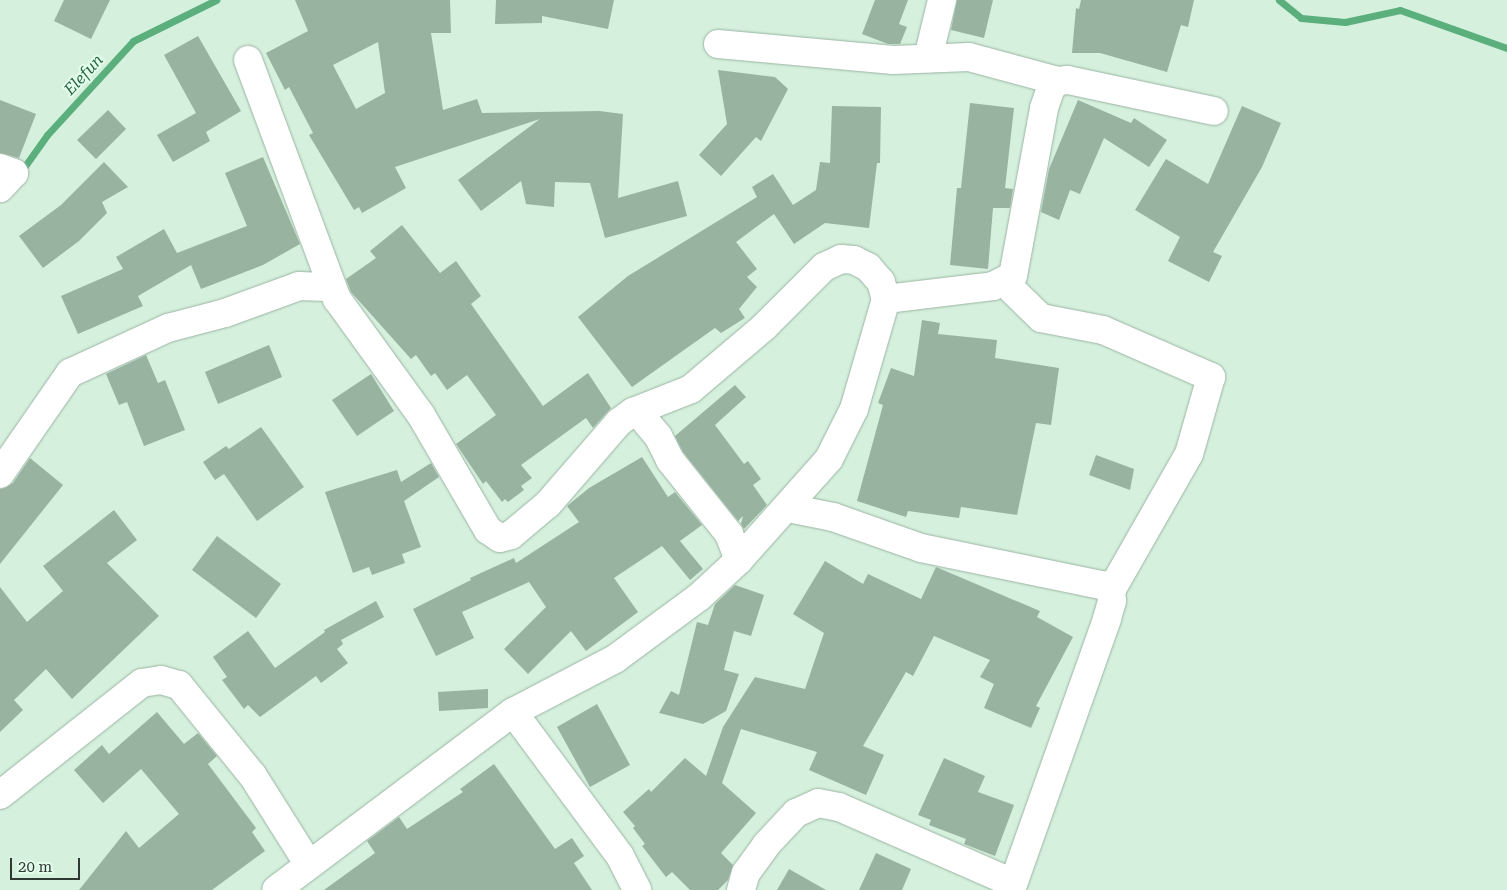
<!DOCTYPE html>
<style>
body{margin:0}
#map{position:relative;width:1507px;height:890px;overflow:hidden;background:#d5f0dd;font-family:"Roboto Serif",serif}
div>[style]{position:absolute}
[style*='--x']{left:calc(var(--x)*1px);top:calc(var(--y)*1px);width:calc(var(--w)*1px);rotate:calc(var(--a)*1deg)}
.stream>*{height:7px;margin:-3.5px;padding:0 3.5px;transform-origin:3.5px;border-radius:3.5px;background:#5aaf7c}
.building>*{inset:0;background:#99b3a1}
.roads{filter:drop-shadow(0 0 1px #9bb4a3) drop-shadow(0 0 1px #9bb4a3)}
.minor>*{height:28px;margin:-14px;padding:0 14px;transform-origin:14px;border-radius:14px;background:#fff}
span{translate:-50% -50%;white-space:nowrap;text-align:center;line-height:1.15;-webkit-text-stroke:4px #e2fdea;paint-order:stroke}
.water-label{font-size:16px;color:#296643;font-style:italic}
.scale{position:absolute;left:10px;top:858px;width:70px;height:22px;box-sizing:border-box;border:2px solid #2e3932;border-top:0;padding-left:6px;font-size:15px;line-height:18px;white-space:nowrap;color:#2e3932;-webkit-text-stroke:4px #e2fdea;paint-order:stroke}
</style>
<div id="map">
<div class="stream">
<i style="--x:1279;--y:0;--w:28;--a:39"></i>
<i style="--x:1301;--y:18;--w:44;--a:5.2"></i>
<i style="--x:1345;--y:22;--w:56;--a:-12.3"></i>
<i style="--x:1400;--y:10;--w:114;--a:19.6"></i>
<i style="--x:20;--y:173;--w:47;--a:-54.6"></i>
<i style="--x:47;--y:135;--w:127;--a:-47.5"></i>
<i style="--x:133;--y:41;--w:93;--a:-26.3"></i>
</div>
<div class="building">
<i style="clip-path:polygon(64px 0,110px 0,91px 39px,54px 21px)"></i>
<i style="clip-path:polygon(evenodd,295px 0,450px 0,451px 33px,431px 33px,443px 110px,477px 99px,482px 113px,599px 111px,623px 114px,618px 198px,678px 181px,687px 216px,605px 238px,590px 183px,555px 182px,554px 207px,526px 204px,521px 181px,481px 211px,458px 180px,540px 119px,395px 167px,406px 188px,362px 213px,359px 207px,354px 210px,309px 135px,313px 133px,289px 87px,285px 90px,266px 53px,308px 31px,295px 0,378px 42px,385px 93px,356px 109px,333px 65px,378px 42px)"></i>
<i style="clip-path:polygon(496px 0,614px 0,608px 29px,542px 16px,542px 23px,495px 24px)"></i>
<i style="clip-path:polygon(875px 0,908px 0,899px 24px,907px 27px,900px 44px,888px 44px,862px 34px)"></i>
<i style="clip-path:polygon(957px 0,993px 0,984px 38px,951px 30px)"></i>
<i style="clip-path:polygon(1081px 0,1194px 0,1188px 27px,1181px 25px,1167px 72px,1100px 53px,1072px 53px,1076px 8px,1079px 9px)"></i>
<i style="clip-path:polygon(198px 36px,241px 111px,206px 132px,210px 141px,173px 162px,157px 135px,196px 113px,164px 55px)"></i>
<i style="clip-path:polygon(718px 70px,775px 77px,788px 89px,761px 141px,756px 137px,721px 176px,699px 155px,727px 124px)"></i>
<i style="clip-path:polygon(0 100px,36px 114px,19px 158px,0 153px)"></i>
<i style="clip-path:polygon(1078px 100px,1131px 123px,1134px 118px,1167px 140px,1149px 167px,1104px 138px,1080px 194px,1070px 190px,1059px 220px,1041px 212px,1049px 169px)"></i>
<i style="clip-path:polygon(970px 103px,1014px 108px,1005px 188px,1013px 189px,1010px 208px,993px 208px,988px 269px,950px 265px,957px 188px,961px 188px)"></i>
<i style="clip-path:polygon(832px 106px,881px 107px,880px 163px,877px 163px,869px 228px,825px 223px,794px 244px,774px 214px,736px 242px,757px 269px,747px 277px,757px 287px,739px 309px,745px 318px,721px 333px,715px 328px,632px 387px,578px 317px,628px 276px,757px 197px,752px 187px,773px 174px,793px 205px,816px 190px,820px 162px,830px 163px)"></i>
<i style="clip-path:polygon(1242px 106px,1281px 123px,1262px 167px,1213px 252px,1222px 256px,1209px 282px,1168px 261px,1180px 237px,1135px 210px,1166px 159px,1208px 184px)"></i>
<i style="clip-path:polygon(108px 110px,126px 129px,96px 159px,77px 140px)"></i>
<i style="clip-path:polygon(263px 157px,300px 244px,263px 265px,201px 289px,191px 265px,138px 296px,143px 306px,78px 334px,61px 296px,123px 269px,116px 257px,164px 229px,177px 253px,247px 226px,225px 173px)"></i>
<i style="clip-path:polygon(104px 162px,128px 187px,102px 202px,107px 213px,79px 241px,43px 268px,19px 236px,61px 205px)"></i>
<i style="clip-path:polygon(402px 225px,440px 273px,456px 261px,481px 296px,471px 304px,543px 406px,588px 373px,611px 408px,593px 428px,586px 418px,521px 465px,532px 478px,521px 486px,524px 490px,508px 502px,505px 499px,502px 502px,486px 481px,483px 484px,456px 444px,496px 415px,467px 375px,447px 390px,435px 373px,431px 376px,416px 355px,411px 359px,351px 292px,346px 279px,376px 258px,370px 251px)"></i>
<i style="clip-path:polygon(922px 320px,940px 323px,938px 334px,997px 340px,995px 358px,1059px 368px,1051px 425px,1036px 423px,1017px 515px,961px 507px,959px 518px,908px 511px,906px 517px,857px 501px,883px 405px,878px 403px,891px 368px,914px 376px)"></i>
<i style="clip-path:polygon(269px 345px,282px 377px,218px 404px,205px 372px)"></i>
<i style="clip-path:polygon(146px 355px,158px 383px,165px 380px,185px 430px,144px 446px,127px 402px,119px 405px,106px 374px)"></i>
<i style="clip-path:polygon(371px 374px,394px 411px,357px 436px,332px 400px)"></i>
<i style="clip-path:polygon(735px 385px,746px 397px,715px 425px,744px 464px,748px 461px,761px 479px,753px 485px,767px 505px,744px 529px,741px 524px,743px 516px,738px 521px,683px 452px,675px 436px)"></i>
<i style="clip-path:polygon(261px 427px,304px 487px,257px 521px,224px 474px,215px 480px,203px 462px,226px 446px,229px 449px)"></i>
<i style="clip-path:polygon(1096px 455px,1134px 469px,1130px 490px,1089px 475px)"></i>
<i style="clip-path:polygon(642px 457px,668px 497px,675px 492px,702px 525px,680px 541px,703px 569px,690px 580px,662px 546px,614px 578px,638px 612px,586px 651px,571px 631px,528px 674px,504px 649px,546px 607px,529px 582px,462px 612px,474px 638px,436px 656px,413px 609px,471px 580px,470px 578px,514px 558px,516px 563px,579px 522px,567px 506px,589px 488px)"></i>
<i style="clip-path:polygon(30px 458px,63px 485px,0 564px,0 489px,13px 483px)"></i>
<i style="clip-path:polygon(431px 463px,439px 477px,404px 501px,421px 547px,402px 554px,405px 563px,372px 575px,369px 567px,353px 573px,325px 492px,397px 470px,401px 482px)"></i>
<i style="clip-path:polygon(114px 510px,137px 540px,107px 563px,159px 616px,72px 699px,46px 669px,14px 700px,23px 710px,0 732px,0 587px,27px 622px,63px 591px,43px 566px)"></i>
<i style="clip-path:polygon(217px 536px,281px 584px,256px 618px,192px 570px)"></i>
<i style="clip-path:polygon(825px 561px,863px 584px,868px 574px,921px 599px,936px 567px,1040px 611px,1037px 617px,1073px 637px,1036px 706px,1040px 708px,1031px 728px,984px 708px,994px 684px,980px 677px,990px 660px,934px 636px,913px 676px,906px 672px,863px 746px,884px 755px,866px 795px,809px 770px,817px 752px,741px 729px,722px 783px,756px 813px,721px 853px,733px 865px,728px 880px,718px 890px,690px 890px,672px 872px,666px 877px,642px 846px,645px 844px,633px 828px,635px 826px,623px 812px,649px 789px,651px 792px,685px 758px,706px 776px,723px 727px,755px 677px,805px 689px,824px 633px,793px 614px)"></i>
<i style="clip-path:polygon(735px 585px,764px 595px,751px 636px,734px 631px,724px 670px,739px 674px,726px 711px,703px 724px,659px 713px,671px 691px,679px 695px,697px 622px,708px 625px,715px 604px)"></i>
<i style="clip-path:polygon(376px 601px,384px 617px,341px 640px,343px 644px,337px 649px,348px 663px,321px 683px,316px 676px,260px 717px,248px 705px,244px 709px,222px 680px,227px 677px,213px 657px,248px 631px,275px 668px,325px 632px,324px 630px)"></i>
<i style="clip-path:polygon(488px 689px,488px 708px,439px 711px,438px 692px)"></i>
<i style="clip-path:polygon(597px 704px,630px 765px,590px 787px,557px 727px)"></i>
<i style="clip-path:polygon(157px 712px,184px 744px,198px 733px,217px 756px,208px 764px,256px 828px,252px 832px,265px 851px,212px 890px,79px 890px,126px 831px,139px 848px,179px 814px,141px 769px,103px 803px,74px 770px,102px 745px,109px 754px)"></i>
<i style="clip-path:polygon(944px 758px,985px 776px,978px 792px,1014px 805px,995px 856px,964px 844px,966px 839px,929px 825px,931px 820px,918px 815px)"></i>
<i style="clip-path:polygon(494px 764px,555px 849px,572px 838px,584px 856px,574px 863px,592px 890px,324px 890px,375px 853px,367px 841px,399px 817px,407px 829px,463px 792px,460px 789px)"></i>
<i style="clip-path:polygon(876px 853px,911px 869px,902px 890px,859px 890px)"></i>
<i style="clip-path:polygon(789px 869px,826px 890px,777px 890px)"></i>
</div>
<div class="roads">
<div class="minor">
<i style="--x:718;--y:44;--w:176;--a:5.2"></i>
<i style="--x:893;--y:60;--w:76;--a:-2.3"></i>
<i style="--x:969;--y:57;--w:92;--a:15.1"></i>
<i style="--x:928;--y:58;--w:60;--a:-76.4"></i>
<i style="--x:248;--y:60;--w:255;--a:69.6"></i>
<i style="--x:337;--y:299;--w:143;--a:54.1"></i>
<i style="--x:421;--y:415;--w:133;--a:59.8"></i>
<i style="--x:488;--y:530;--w:14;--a:34"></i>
<i style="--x:500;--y:538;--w:11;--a:-15"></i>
<i style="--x:511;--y:535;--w:48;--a:-40"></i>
<i style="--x:548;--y:504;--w:108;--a:-49.1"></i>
<i style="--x:619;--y:422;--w:17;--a:-36"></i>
<i style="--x:633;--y:412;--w:62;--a:-21.6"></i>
<i style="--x:691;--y:389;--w:96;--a:-40.3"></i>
<i style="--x:764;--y:327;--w:85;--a:-45"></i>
<i style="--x:824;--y:267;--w:19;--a:-25"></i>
<i style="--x:841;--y:259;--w:13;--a:4"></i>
<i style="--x:854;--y:260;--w:16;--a:27"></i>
<i style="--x:868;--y:267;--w:20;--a:49"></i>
<i style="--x:881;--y:282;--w:18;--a:74"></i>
<i style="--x:886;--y:299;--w:115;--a:106.2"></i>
<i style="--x:854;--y:409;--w:56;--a:116.6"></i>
<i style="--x:829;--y:459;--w:135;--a:131.7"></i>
<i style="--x:739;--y:560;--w:54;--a:137.2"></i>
<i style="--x:699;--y:597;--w:104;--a:143.6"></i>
<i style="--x:615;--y:659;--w:115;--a:152.5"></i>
<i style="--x:513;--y:712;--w:296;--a:143.1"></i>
<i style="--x:0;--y:168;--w:15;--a:20"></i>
<i style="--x:14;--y:173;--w:21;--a:133"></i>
<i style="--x:1004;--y:282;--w:52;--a:44.2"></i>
<i style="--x:1041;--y:318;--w:63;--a:11"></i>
<i style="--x:1103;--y:330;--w:118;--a:23.5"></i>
<i style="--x:1211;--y:377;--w:80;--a:105.9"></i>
<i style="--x:1189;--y:454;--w:158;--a:119.7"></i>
<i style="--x:886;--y:299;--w:108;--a:-6.9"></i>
<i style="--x:993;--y:286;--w:22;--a:-27"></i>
<i style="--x:1013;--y:276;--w:171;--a:-79.5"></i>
<i style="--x:1044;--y:108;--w:21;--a:-71"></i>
<i style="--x:1051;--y:88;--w:10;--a:-45"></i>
<i style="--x:1058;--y:81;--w:10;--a:-6"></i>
<i style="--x:1068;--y:80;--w:149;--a:12"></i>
<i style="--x:633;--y:412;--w:10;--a:29"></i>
<i style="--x:642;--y:417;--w:25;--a:50"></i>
<i style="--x:658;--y:436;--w:27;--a:63"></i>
<i style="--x:670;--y:460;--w:95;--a:51.4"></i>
<i style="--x:729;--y:534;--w:28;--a:69"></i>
<i style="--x:0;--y:474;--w:123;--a:-55.3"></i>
<i style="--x:70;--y:373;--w:108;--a:-24.7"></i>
<i style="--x:168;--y:328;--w:59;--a:-14.7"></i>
<i style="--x:225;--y:313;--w:79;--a:-20"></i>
<i style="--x:299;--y:286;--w:33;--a:2"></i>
<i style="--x:788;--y:508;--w:46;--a:11.3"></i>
<i style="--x:833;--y:517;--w:93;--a:19.4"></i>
<i style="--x:921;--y:548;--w:185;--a:11.6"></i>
<i style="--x:1102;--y:585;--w:11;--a:34"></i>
<i style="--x:1111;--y:591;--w:10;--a:84"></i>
<i style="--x:1112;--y:601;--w:19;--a:106"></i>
<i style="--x:1107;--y:619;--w:288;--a:109.5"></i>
<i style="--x:513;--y:712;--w:179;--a:53.4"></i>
<i style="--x:620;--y:856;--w:38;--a:63"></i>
<i style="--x:0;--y:795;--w:181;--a:-38.3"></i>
<i style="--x:142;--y:683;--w:19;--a:-9"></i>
<i style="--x:161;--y:680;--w:19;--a:16"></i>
<i style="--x:179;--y:685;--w:117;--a:50.9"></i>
<i style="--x:253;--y:776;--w:105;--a:57.8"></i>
<i style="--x:741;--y:890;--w:18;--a:-74"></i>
<i style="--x:746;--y:873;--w:34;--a:-54"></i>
<i style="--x:766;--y:845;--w:44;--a:-46.8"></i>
<i style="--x:796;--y:813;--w:24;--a:-24"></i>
<i style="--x:818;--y:803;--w:21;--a:11"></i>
<i style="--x:839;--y:807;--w:190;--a:23.6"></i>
</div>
</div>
<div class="water-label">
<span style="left:84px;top:75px;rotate:-47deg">Elefun</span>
</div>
<div class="scale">20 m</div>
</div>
